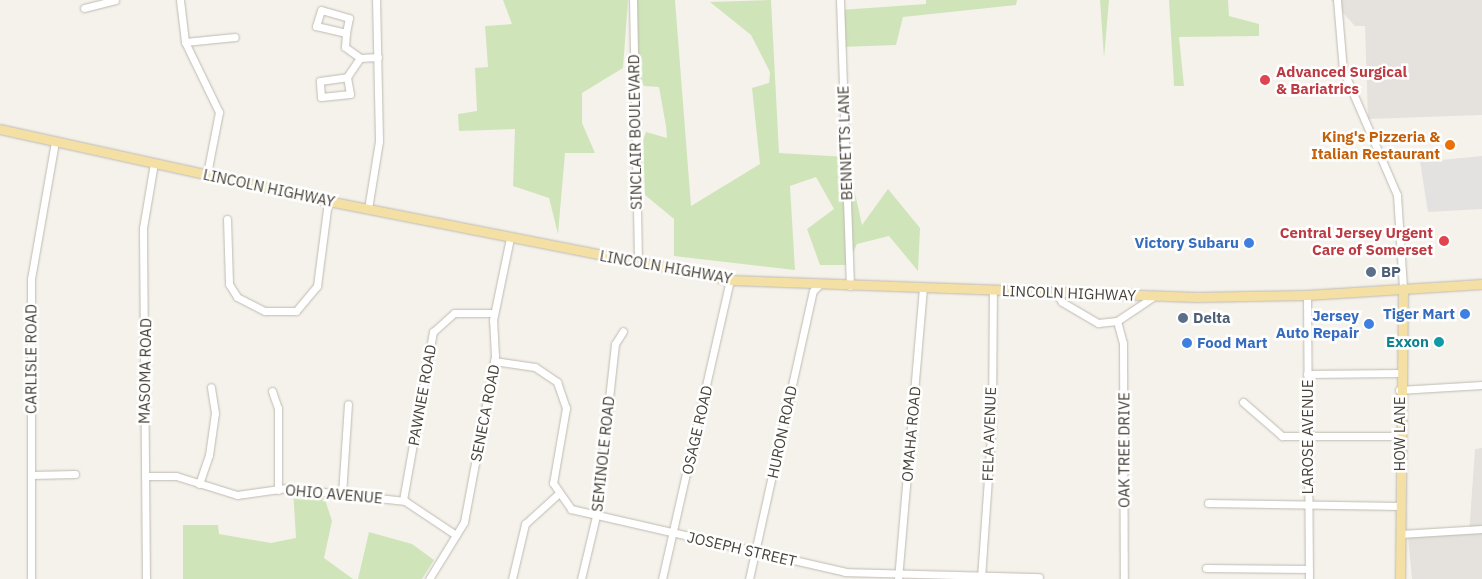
<!DOCTYPE html>
<style>
body{margin:0}
#map{position:relative;width:1482px;height:579px;overflow:hidden;background:#f5f2ec;font-family:"IBM Plex Sans",sans-serif}
div>[style]{position:absolute}
[style*='--x']{left:calc(var(--x)*1px);top:calc(var(--y)*1px);width:calc(var(--w)*1px);rotate:calc(var(--a)*1deg)}
.industrial>*{inset:0;background:#e5e2dd}
.green>*{inset:0;background:#d0e4ba}
.parking>*{inset:0;background:#e4e2e0}
.roads{filter:drop-shadow(0 0 1px #bfbab0) drop-shadow(0 0 1px #bfbab0)}
.minor>*{height:7px;margin:-3.5px;padding:0 3.5px;transform-origin:3.5px;border-radius:3.5px;background:#fff}
.major>*{height:9px;margin:-4.5px;padding:0 4.5px;transform-origin:4.5px;border-radius:4.5px;background:#f4e0a5}
.dots>*{width:14px;height:14px;translate:-50% -50%;box-sizing:border-box;border:2px solid #fff;border-radius:50%}
span{translate:-50% -50%;white-space:nowrap;text-align:center;line-height:1.15;-webkit-text-stroke:5px #fff;paint-order:stroke}
.health-label{font-size:15px;color:#be3a42;font-weight:700}
.left{translate:0 -50%;text-align:left}
.right{translate:-100% -50%;text-align:right}
.street-label{font-size:15px;color:#49433a}
.food-label{font-size:15px;color:#c56008;font-weight:700}
.shop-label{font-size:15px;color:#366cbe;font-weight:700}
.service-label{font-size:15px;color:#4e5e75;font-weight:700}
.culture-label{font-size:15px;color:#0d838f;font-weight:700}
</style>
<div id="map">
<div class="industrial">
<i style="clip-path:polygon(1331px 0,1482px 0,1482px 115px,1368px 119px,1365px 26px,1355px 26px)"></i>
<i style="clip-path:polygon(1482px 448px,1482px 579px,1412px 579px,1408px 537px,1469px 534px,1475px 449px)"></i>
</div>
<div class="green">
<i style="clip-path:polygon(503px 0,628px 0,623px 68px,582px 93px,582px 123px,595px 153px,565px 153px,558px 234px,549px 198px,513px 186px,515px 129px,459px 131px,458px 114px,477px 111px,475px 68px,488px 67px,485px 26px,512px 24px)"></i>
<i style="clip-path:polygon(633px 0,675px 0,691px 206px,760px 164px,752px 88px,769px 83px,770px 72px,751px 35px,710px 2px,771px 0,779px 153px,847px 157px,862px 225px,888px 189px,920px 228px,918px 271px,889px 236px,857px 244px,847px 265px,820px 265px,807px 229px,834px 209px,816px 177px,790px 186px,795px 270px,674px 256px,674px 219px,645px 195px,643px 140px,646px 132px,667px 138px,666px 126px,659px 87px,644px 86px,637px 70px)"></i>
<i style="clip-path:polygon(926px 0,1017px 0,1016px 5px,903px 17px,896px 45px,841px 47px,840px 10px,926px 4px)"></i>
<i style="clip-path:polygon(1100px 0,1109px 0,1104px 58px)"></i>
<i style="clip-path:polygon(1169px 0,1228px 0,1229px 16px,1259px 24px,1259px 36px,1179px 37px,1184px 86px,1174px 86px)"></i>
<i style="clip-path:polygon(293px 489px,322px 490px,332px 521px,324px 558px,353px 579px,183px 579px,183px 525px,218px 525px,219px 534px,271px 543px,296px 538px)"></i>
<i style="clip-path:polygon(369px 532px,412px 544px,434px 560px,422px 579px,358px 579px)"></i>
</div>
<div class="parking">
<i style="clip-path:polygon(1482px 156px,1482px 209px,1428px 212px,1420px 162px)"></i>
</div>
<div class="roads">
<div class="minor">
<i style="--x:180;--y:0;--w:42;--a:83.2"></i>
<i style="--x:185;--y:42;--w:78;--a:64.1"></i>
<i style="--x:219;--y:112;--w:63;--a:101"></i>
<i style="--x:633;--y:0;--w:263;--a:88.9"></i>
<i style="--x:840;--y:0;--w:286;--a:88"></i>
<i style="--x:1337;--y:0;--w:70;--a:85.1"></i>
<i style="--x:1343;--y:70;--w:136;--a:66.6"></i>
<i style="--x:1397;--y:195;--w:93;--a:86.3"></i>
<i style="--x:84;--y:8;--w:32;--a:-14"></i>
<i style="--x:346;--y:33;--w:15;--a:-79"></i>
<i style="--x:349;--y:18;--w:29;--a:-164"></i>
<i style="--x:321;--y:10;--w:17;--a:107"></i>
<i style="--x:316;--y:26;--w:31;--a:13"></i>
<i style="--x:346;--y:33;--w:14;--a:94"></i>
<i style="--x:345;--y:47;--w:19;--a:36"></i>
<i style="--x:185;--y:42;--w:50;--a:-5.7"></i>
<i style="--x:347;--y:77;--w:17;--a:80"></i>
<i style="--x:350;--y:94;--w:29;--a:174"></i>
<i style="--x:321;--y:97;--w:16;--a:-94"></i>
<i style="--x:320;--y:81;--w:27;--a:-8"></i>
<i style="--x:347;--y:77;--w:23;--a:-56"></i>
<i style="--x:360;--y:58;--w:18;--a:-3"></i>
<i style="--x:368;--y:209;--w:69;--a:-80.8"></i>
<i style="--x:379;--y:141;--w:141;--a:-91.2"></i>
<i style="--x:227;--y:219;--w:65;--a:88.2"></i>
<i style="--x:229;--y:284;--w:15;--a:58"></i>
<i style="--x:237;--y:297;--w:31;--a:27"></i>
<i style="--x:265;--y:311;--w:31;--a:0"></i>
<i style="--x:296;--y:311;--w:33;--a:-50"></i>
<i style="--x:317;--y:286;--w:86;--a:-82.6"></i>
<i style="--x:1055;--y:292;--w:12;--a:55"></i>
<i style="--x:1062;--y:302;--w:42;--a:30.3"></i>
<i style="--x:1098;--y:323;--w:19;--a:-6"></i>
<i style="--x:1117;--y:321;--w:47;--a:-33.7"></i>
<i style="--x:1307;--y:295;--w:284;--a:89.6"></i>
<i style="--x:1117;--y:321;--w:23;--a:75"></i>
<i style="--x:1123;--y:343;--w:236;--a:89.8"></i>
<i style="--x:494;--y:361;--w:41;--a:8.3"></i>
<i style="--x:535;--y:367;--w:27;--a:34"></i>
<i style="--x:557;--y:382;--w:28;--a:71"></i>
<i style="--x:566;--y:408;--w:76;--a:99.8"></i>
<i style="--x:553;--y:483;--w:32;--a:55"></i>
<i style="--x:571;--y:509;--w:281;--a:12.9"></i>
<i style="--x:845;--y:572;--w:194;--a:1.5"></i>
<i style="--x:1307;--y:374;--w:92;--a:-0.6"></i>
<i style="--x:1399;--y:390;--w:83;--a:-3.4"></i>
<i style="--x:272;--y:391;--w:18;--a:71"></i>
<i style="--x:278;--y:408;--w:82;--a:90"></i>
<i style="--x:1243;--y:402;--w:52;--a:41.1"></i>
<i style="--x:1282;--y:436;--w:118;--a:0"></i>
<i style="--x:31;--y:475;--w:44;--a:-1.3"></i>
<i style="--x:145;--y:476;--w:31;--a:0"></i>
<i style="--x:176;--y:476;--w:64;--a:17.3"></i>
<i style="--x:237;--y:495;--w:50;--a:-8"></i>
<i style="--x:287;--y:488;--w:119;--a:6.3"></i>
<i style="--x:405;--y:501;--w:61;--a:33.7"></i>
<i style="--x:199;--y:484;--w:31;--a:-71"></i>
<i style="--x:209;--y:455;--w:42;--a:-81.9"></i>
<i style="--x:215;--y:413;--w:26;--a:-99"></i>
<i style="--x:342;--y:494;--w:90;--a:-86.2"></i>
<i style="--x:403;--y:500;--w:171;--a:-79.9"></i>
<i style="--x:433;--y:332;--w:28;--a:-42"></i>
<i style="--x:454;--y:313;--w:40;--a:0"></i>
<i style="--x:1208;--y:503;--w:192;--a:0.9"></i>
<i style="--x:1400;--y:534;--w:82;--a:-3.5"></i>
<i style="--x:1206;--y:568;--w:103;--a:0.6"></i>
<i style="--x:981;--y:578;--w:157;--a:-86"></i>
<i style="--x:992;--y:421;--w:130;--a:-89.6"></i>
<i style="--x:31;--y:579;--w:300;--a:-90"></i>
<i style="--x:31;--y:279;--w:140;--a:-80.1"></i>
<i style="--x:146;--y:579;--w:351;--a:-90.5"></i>
<i style="--x:143;--y:228;--w:66;--a:-80.4"></i>
<i style="--x:429;--y:579;--w:67;--a:-58.4"></i>
<i style="--x:464;--y:522;--w:169;--a:-79.4"></i>
<i style="--x:495;--y:356;--w:36;--a:-93"></i>
<i style="--x:493;--y:320;--w:84;--a:-78.3"></i>
<i style="--x:512;--y:579;--w:57;--a:-76.7"></i>
<i style="--x:525;--y:524;--w:45;--a:-42.3"></i>
<i style="--x:581;--y:579;--w:65;--a:-76.6"></i>
<i style="--x:596;--y:516;--w:173;--a:-83.7"></i>
<i style="--x:615;--y:344;--w:15;--a:-58"></i>
<i style="--x:662;--y:579;--w:307;--a:-77.2"></i>
<i style="--x:749;--y:579;--w:295;--a:-77.5"></i>
<i style="--x:813;--y:291;--w:7;--a:-45"></i>
<i style="--x:898;--y:579;--w:291;--a:-85.1"></i>
</div>
<div class="major">
<i style="--x:0;--y:129;--w:336;--a:12.4"></i>
<i style="--x:328;--y:201;--w:410;--a:11.1"></i>
<i style="--x:730;--y:280;--w:467;--a:2.1"></i>
<i style="--x:1197;--y:297;--w:110;--a:-1"></i>
<i style="--x:1307;--y:295;--w:175;--a:-3.6"></i>
<i style="--x:1400;--y:579;--w:291;--a:-89.4"></i>
</div>
</div>
<div class="dots">
<i style="left:1265px;top:80px;background:#e0444e"></i>
<i style="left:1450px;top:145px;background:#e8710a"></i>
<i style="left:1444px;top:241px;background:#e0444e"></i>
<i style="left:1249px;top:243px;background:#3f7fe0"></i>
<i style="left:1371px;top:272px;background:#5c6f8a"></i>
<i style="left:1465px;top:314px;background:#3f7fe0"></i>
<i style="left:1183px;top:318px;background:#5c6f8a"></i>
<i style="left:1369px;top:324px;background:#3f7fe0"></i>
<i style="left:1439px;top:342px;background:#0f9aa8"></i>
<i style="left:1187px;top:343px;background:#3f7fe0"></i>
</div>
<div class="health-label">
<span class="left" style="left:1276px;top:80px">Advanced Surgical<br>&amp; Bariatrics</span>
<span class="right" style="left:1433px;top:241px">Central Jersey Urgent<br>Care of Somerset</span>
</div>
<div class="street-label">
<span style="left:635px;top:132px;rotate:-91deg">SINCLAIR BOULEVARD</span>
<span style="left:845px;top:143px;rotate:-92deg">BENNETTS LANE</span>
<span style="left:269px;top:188px;rotate:12deg">LINCOLN HIGHWAY</span>
<span style="left:666px;top:267px;rotate:10deg">LINCOLN HIGHWAY</span>
<span style="left:1069px;top:293px;rotate:2deg">LINCOLN HIGHWAY</span>
<span style="left:31px;top:359px;rotate:-90deg">CARLISLE ROAD</span>
<span style="left:145px;top:371px;rotate:-89deg">MASOMA ROAD</span>
<span style="left:422px;top:395px;rotate:-80deg">PAWNEE ROAD</span>
<span style="left:485px;top:413px;rotate:-79deg">SENECA ROAD</span>
<span style="left:697px;top:430px;rotate:-77deg">OSAGE ROAD</span>
<span style="left:782px;top:432px;rotate:-78deg">HURON ROAD</span>
<span style="left:911px;top:434px;rotate:-85deg">OMAHA ROAD</span>
<span style="left:989px;top:434px;rotate:-88deg">FELA AVENUE</span>
<span style="left:1400px;top:434px;rotate:-90deg">HOW LANE</span>
<span style="left:1308px;top:437px;rotate:-90deg">LAROSE AVENUE</span>
<span style="left:1124px;top:450px;rotate:-90deg">OAK TREE DRIVE</span>
<span style="left:603px;top:454px;rotate:-84deg">SEMINOLE ROAD</span>
<span style="left:334px;top:494px;rotate:5deg">OHIO AVENUE</span>
<span style="left:742px;top:549px;rotate:13deg">JOSEPH STREET</span>
</div>
<div class="food-label">
<span class="right" style="left:1440px;top:145px">King's Pizzeria &amp;<br>Italian Restaurant</span>
</div>
<div class="shop-label">
<span class="right" style="left:1239px;top:243px">Victory Subaru</span>
<span class="right" style="left:1455px;top:314px">Tiger Mart</span>
<span class="right" style="left:1359px;top:324px">Jersey<br>Auto Repair</span>
<span class="left" style="left:1197px;top:343px">Food Mart</span>
</div>
<div class="service-label">
<span class="left" style="left:1381px;top:272px">BP</span>
<span class="left" style="left:1193px;top:318px">Delta</span>
</div>
<div class="culture-label">
<span class="right" style="left:1429px;top:342px">Exxon</span>
</div>
</div>
